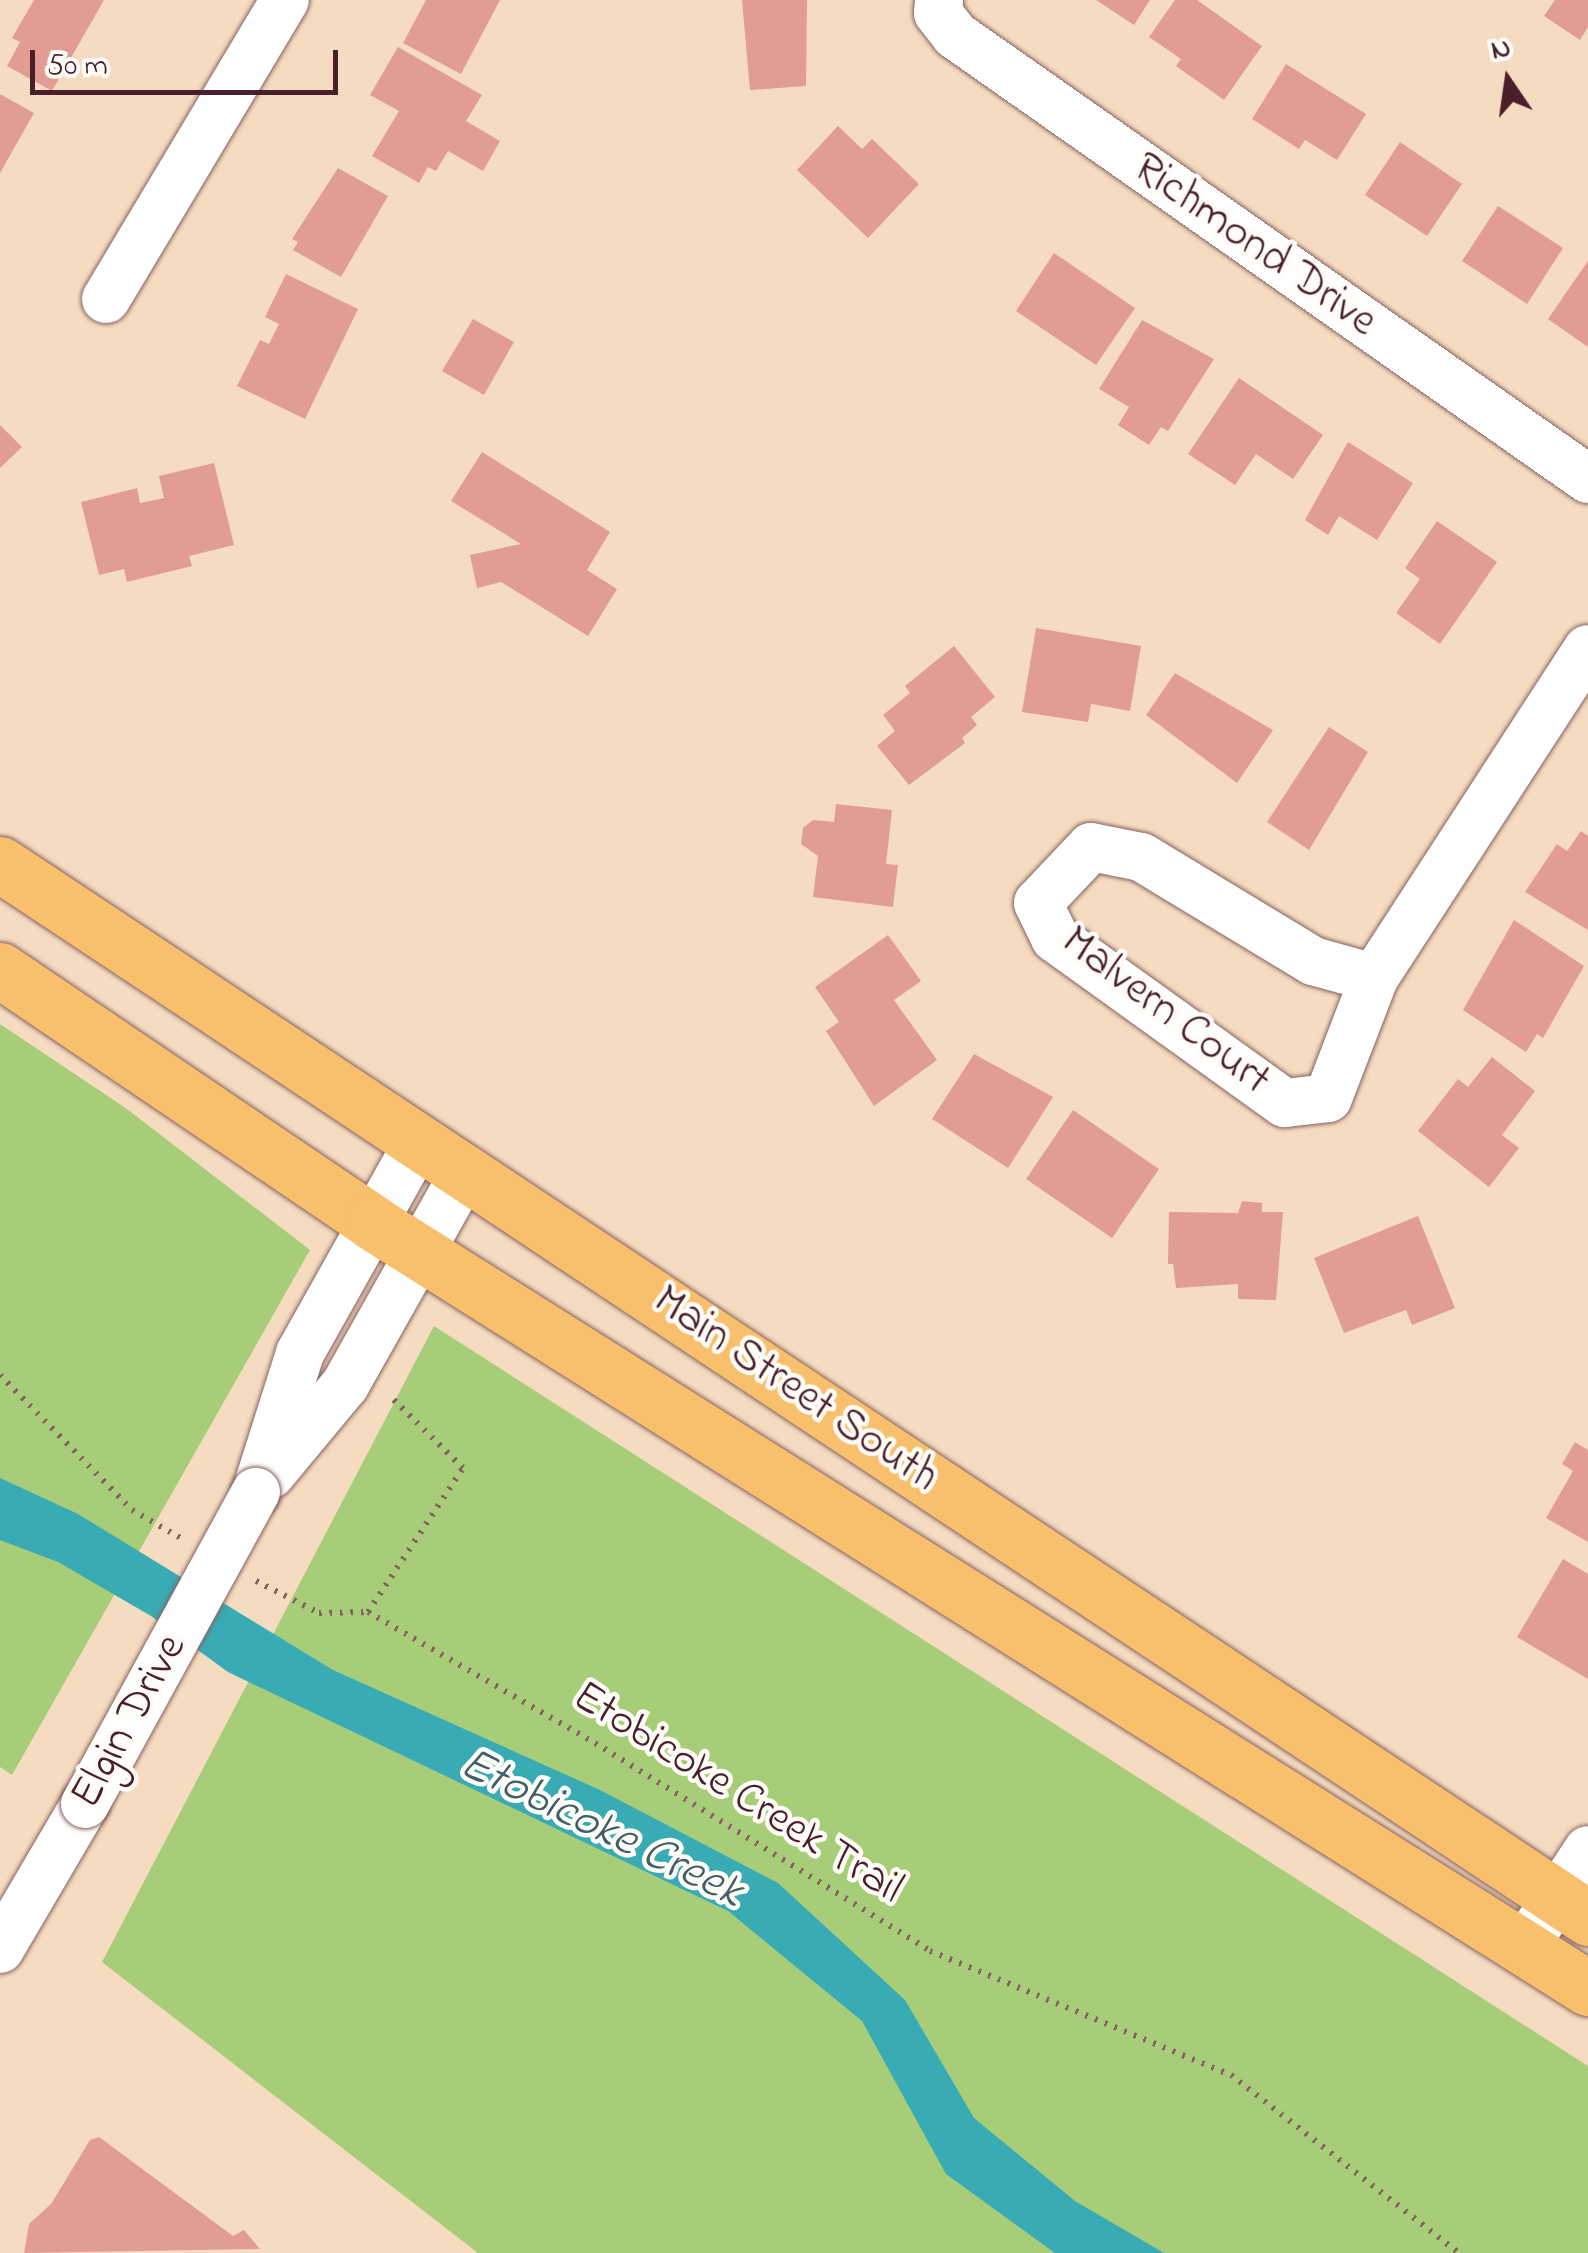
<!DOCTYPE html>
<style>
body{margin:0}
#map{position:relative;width:1588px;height:2253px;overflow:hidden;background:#f5dcc0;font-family:"Indie Flower",sans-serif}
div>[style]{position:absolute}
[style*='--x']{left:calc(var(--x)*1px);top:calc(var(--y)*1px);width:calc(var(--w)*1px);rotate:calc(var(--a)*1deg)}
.green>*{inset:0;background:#a7cd78}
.water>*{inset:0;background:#39abb4}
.building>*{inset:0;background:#e19d93}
.path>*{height:6px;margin-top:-3px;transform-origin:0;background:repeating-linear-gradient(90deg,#86615f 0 2.5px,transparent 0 10.5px)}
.roads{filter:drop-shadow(0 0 2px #86615f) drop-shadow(0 0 2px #86615f)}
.minor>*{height:48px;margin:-24px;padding:0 24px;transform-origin:24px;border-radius:24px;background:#fff}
.major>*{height:55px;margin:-27.5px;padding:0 27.5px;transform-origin:27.5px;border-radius:27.5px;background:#f8bf6c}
.bridges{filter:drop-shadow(0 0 2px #86615f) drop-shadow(0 0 2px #86615f)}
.minor-bridge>*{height:48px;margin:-24px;padding:0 24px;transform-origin:24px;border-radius:24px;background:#fff}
span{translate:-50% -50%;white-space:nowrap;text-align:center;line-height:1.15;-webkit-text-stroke:9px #fdfcf7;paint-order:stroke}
.street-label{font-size:45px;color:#4a1f2b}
.water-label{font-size:48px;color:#425e69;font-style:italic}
.north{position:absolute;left:1458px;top:30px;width:100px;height:100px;-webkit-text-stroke:8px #fdfcf7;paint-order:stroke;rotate:347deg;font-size:28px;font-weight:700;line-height:40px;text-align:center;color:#4a1f2b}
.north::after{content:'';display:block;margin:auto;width:35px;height:45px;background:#4a1f2b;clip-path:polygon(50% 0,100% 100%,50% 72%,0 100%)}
.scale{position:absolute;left:30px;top:50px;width:308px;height:45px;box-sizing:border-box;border:5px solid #4a1f2b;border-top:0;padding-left:12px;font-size:30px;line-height:35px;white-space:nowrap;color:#4a1f2b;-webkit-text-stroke:8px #fdfcf7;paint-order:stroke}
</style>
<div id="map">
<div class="green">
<i style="clip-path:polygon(0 1024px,127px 1109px,310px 1250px,12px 1775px,0 1767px)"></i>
<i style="clip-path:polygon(434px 1326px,1588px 2066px,1588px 2253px,478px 2253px,102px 1962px)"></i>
</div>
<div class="water">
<i style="clip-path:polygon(0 1478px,78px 1514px,333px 1670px,600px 1790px,778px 1883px,905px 2000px,974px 2118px,1075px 2201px,1164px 2253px,1055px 2253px,946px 2174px,862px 2021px,728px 1911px,228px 1672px,151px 1616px,58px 1562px,0 1540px)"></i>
</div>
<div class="building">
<i style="clip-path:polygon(34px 0,104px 0,52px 91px,7px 66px,20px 42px,12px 38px)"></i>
<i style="clip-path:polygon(426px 0,500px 0,461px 74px,403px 43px)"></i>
<i style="clip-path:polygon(742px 0,807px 0,806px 86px,750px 90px)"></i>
<i style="clip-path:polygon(1096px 0,1150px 0,1134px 25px)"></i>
<i style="clip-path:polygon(1175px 0,1197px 0,1262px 46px,1224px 100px,1176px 66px,1181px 59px,1149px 37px)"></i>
<i style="clip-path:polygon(1555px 0,1588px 0,1588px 27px,1580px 40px,1544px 16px)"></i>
<i style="clip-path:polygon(398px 47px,482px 95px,466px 121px,500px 141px,483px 171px,448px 151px,436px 171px,428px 167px,419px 183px,372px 156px,399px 111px,370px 95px)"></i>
<i style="clip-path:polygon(1286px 64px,1366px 114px,1337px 160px,1305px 140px,1299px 149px,1252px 119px)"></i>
<i style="clip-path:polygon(0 94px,34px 113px,0 173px)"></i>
<i style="clip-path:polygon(838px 126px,862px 149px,872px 139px,919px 184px,868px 238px,797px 170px)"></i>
<i style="clip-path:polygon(1400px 142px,1462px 184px,1427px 236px,1365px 195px)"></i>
<i style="clip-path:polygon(338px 168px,388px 196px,341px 277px,293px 250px,298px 242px,292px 239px)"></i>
<i style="clip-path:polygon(1498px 206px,1563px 248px,1527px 304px,1462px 261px)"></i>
<i style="clip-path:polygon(1054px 253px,1135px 308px,1096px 365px,1016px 311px)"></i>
<i style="clip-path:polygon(1588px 261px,1588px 347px,1548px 319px)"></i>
<i style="clip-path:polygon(286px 274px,358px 309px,305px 419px,237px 386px,260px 340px,269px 344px,279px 324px,265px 317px)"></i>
<i style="clip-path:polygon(473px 319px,514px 342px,484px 395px,442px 371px)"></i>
<i style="clip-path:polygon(1142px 320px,1214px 359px,1168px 431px,1161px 427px,1149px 445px,1118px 425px,1129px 407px,1099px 389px)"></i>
<i style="clip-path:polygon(1239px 378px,1323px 435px,1293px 479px,1256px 454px,1235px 485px,1188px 454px)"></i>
<i style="clip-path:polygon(0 425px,22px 447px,0 468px)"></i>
<i style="clip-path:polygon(1348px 442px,1413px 483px,1377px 540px,1339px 516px,1328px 535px,1305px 520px)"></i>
<i style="clip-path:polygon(482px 452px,610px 532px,587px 570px,617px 589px,588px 636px,501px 582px,477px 588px,470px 555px,521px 544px,451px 501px)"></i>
<i style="clip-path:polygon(214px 463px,234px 545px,189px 556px,192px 566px,127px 582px,124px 569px,99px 575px,81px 502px,137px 488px,140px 503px,164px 498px,159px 476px)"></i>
<i style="clip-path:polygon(1437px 521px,1497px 562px,1440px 644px,1396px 613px,1420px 579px,1405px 568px)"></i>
<i style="clip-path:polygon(1036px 628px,1141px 646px,1130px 711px,1091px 704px,1088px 722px,1022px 712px)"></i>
<i style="clip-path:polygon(954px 646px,995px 697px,971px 717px,977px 725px,962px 738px,965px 743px,909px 785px,877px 746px,895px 731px,883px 715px,910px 693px,905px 686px)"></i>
<i style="clip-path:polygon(1175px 673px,1273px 730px,1237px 783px,1146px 715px)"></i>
<i style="clip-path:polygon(1329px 727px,1368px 752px,1309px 850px,1267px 822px)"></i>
<i style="clip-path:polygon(836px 804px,892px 810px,886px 864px,898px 865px,893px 907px,813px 897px,818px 856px,801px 844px,803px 828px,813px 820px,834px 822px)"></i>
<i style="clip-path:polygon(1581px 831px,1588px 836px,1588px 930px,1525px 892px,1557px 844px,1567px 851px)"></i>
<i style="clip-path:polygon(1514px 920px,1584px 966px,1543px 1038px,1537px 1034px,1526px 1052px,1463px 1010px)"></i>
<i style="clip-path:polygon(888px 935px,921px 981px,894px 1000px,937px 1060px,874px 1106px,826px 1031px,839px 1022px,815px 987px)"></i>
<i style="clip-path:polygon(974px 1054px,1053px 1097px,1008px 1168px,932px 1119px)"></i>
<i style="clip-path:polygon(1492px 1057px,1535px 1091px,1502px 1135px,1519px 1148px,1489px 1187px,1418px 1131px,1458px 1079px,1468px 1087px)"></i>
<i style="clip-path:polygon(1073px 1110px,1159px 1169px,1112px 1238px,1026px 1179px)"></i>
<i style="clip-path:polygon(1242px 1201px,1262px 1203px,1262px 1212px,1283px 1212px,1276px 1300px,1238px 1299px,1238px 1284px,1176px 1288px,1173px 1264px,1168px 1264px,1169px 1212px,1238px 1213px)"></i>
<i style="clip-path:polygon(1418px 1216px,1455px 1308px,1412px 1325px,1406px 1310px,1344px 1333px,1314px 1258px)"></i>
<i style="clip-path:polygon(1575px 1442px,1588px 1450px,1588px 1542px,1546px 1518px,1573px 1471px,1562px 1464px)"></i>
<i style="clip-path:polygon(1563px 1559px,1588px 1574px,1588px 1679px,1517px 1637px)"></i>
<i style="clip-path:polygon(99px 2137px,233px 2236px,244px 2230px,260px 2249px,24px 2253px,29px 2224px,51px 2204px,90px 2140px)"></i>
</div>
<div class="path">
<i style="--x:0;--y:1375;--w:189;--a:45.6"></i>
<i style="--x:132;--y:1510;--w:60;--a:30"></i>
<i style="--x:256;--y:1581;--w:71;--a:26.9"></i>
<i style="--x:319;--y:1613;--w:49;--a:-1.2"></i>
<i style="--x:368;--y:1612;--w:262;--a:30"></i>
<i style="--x:595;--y:1743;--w:394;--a:31.8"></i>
<i style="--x:930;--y:1951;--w:326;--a:22.4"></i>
<i style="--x:1231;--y:2075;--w:289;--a:38"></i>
<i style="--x:368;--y:1612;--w:173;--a:-56.6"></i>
<i style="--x:463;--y:1468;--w:105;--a:-135.4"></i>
</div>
<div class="roads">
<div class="minor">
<i style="--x:939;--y:0;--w:13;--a:94"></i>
<i style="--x:938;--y:13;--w:28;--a:52"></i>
<i style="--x:955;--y:35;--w:773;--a:35.05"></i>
<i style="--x:106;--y:299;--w:348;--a:-59.1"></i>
<i style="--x:1374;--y:978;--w:63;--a:-164.4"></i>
<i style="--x:1313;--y:961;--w:201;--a:-148.8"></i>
<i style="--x:1141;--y:857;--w:51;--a:-168.7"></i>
<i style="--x:1091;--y:847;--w:77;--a:133.4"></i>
<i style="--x:1038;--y:903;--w:39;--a:64"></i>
<i style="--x:1055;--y:938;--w:283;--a:35.7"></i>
<i style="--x:1285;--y:1103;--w:43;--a:-6.6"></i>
<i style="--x:1328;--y:1098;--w:129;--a:-69"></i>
<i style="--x:1374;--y:978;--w:392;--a:-57"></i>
<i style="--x:271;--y:1474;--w:116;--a:-50.3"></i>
<i style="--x:345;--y:1385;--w:247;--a:-60.6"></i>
<i style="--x:256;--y:1492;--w:146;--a:-72.4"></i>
<i style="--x:300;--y:1353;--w:243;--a:-60.7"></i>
<i style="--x:1524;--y:1947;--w:116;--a:-56.6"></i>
<i style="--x:0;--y:1949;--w:168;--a:-59.6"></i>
</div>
<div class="major">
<i style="--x:0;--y:864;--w:1906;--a:33.57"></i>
<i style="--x:0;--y:970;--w:451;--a:34.1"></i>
<i style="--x:373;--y:1223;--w:1436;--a:32.2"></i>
</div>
</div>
<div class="bridges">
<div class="minor-bridge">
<i style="--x:85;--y:1804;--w:356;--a:-61.3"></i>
</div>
</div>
<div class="street-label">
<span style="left:1254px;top:246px;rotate:35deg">Richmond Drive</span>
<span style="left:1165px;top:1012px;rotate:37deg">Malvern Court</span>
<span style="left:795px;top:1390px;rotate:34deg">Main Street South</span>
<span style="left:130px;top:1722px;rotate:-61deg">Elgin Drive</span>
<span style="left:737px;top:1794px;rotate:32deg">Etobicoke Creek Trail</span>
</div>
<div class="water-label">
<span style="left:601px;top:1829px;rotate:26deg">Etobicoke Creek</span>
</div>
<div class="north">N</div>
<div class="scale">50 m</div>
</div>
